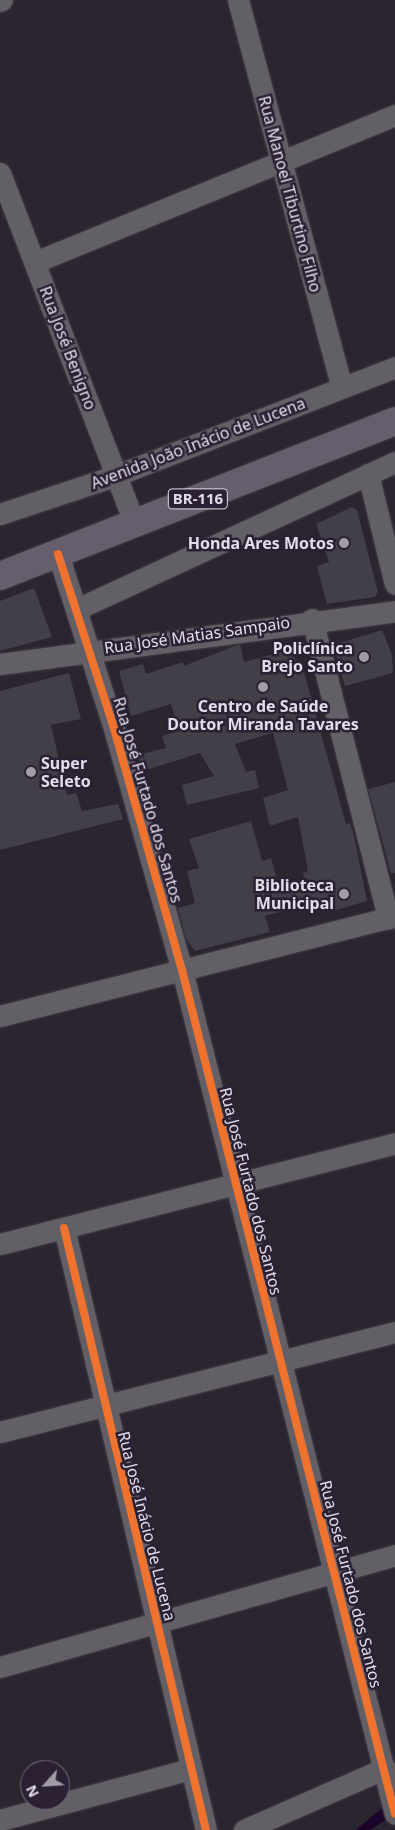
<!DOCTYPE html>
<meta charset="utf-8">
<style>
body{margin:0}
#map{position:relative;width:395px;height:1830px;overflow:hidden;background:#2a252f;font-family:"Noto Sans",sans-serif}
div>[style]{position:absolute}
[style*='--x']{left:calc(var(--x)*1px);top:calc(var(--y)*1px);width:calc(var(--w)*1px);rotate:calc(var(--a)*1deg)}
.water>*{inset:0;background:#1b032a}
.building>*{inset:0;background:#433f48}
.roads{filter:drop-shadow(0 0 1px #454049) drop-shadow(0 0 1px #454049)}
.minor>*{height:21px;margin:-10.5px;padding:0 10.5px;transform-origin:10.5px;border-radius:10.5px;background:#635f67}
.highway>*{height:28px;margin:-14px;padding:0 14px;transform-origin:14px;border-radius:14px;background:#665e6c}
.cycleway>*{height:8px;margin:-4px;padding:0 4px;transform-origin:4px;border-radius:4px;background:#ef722f}
.dots>*{width:14px;height:14px;translate:-50% -50%;box-sizing:border-box;border:2px solid #2b2034;border-radius:50%}
span{translate:-50% -50%;white-space:nowrap;text-align:center;line-height:1.15;-webkit-text-stroke:5px #2b2034;paint-order:stroke}
.shield-label span{padding:1px 4px;background:#2b2034;border:1px solid;border-radius:4px;-webkit-text-stroke-width:0}
.shield-label{font-size:15px;color:#e3dce9;font-weight:700}
.street-label{font-size:16px;color:#e3dce9}
.poi-label{font-size:16px;color:#e3dce9;font-weight:700}
.right{translate:-100% -50%;text-align:right}
.left{translate:0 -50%;text-align:left}
.north{position:absolute;left:20px;top:1760px;width:50px;height:50px;box-sizing:border-box;background:#2b2034;border:1px solid #756b7c;border-radius:50%;rotate:244deg;font-size:14px;font-weight:700;line-height:20px;text-align:center;color:#e3dce9}
.north::after{content:'';display:block;margin:auto;width:18px;height:22px;background:#a29ca8;clip-path:polygon(50% 0,100% 100%,50% 72%,0 100%)}
</style>
<div id="map">
<div class="water">
<i style="clip-path:polygon(395px 1797px,387px 1819px,370px 1830px,356px 1830px)"></i>
</div>
<div class="building">
<i style="clip-path:polygon(352px 507px,357px 510px,378px 592px,375px 597px,327px 604px,317px 566px,329px 562px,316px 524px)"></i>
<i style="clip-path:polygon(34px 588px,52px 637px,0 651px,0 601px)"></i>
<i style="clip-path:polygon(382px 630px,392px 655px,393px 673px,345px 686px,333px 645px)"></i>
<i style="clip-path:polygon(240px 644px,244px 662px,292px 649px,299px 673px,304px 672px,346px 824px,350px 823px,354px 836px,367px 901px,329px 912px,325px 899px,265px 916px,270px 932px,195px 951px,186px 939px,178px 908px,195px 903px,187px 871px,199px 868px,189px 839px,251px 821px,262px 861px,271px 858px,279px 887px,304px 879px,303px 873px,308px 871px,298px 817px,270px 826px,263px 798px,288px 790px,273px 733px,235px 744px,246px 772px,255px 770px,259px 788px,187px 805px,182px 785px,214px 776px,200px 753px,143px 771px,138px 755px,166px 748px,162px 736px,179px 731px,171px 704px,131px 716px,119px 671px,143px 664px,146px 674px,183px 662px,184px 666px)"></i>
<i style="clip-path:polygon(69px 673px,81px 719px,51px 725px,67px 795px,76px 793px,82px 811px,118px 804px,123px 819px,0 850px,0 691px)"></i>
<i style="clip-path:polygon(395px 782px,395px 873px,391px 873px,368px 789px)"></i>
</div>
<div class="roads">
<div class="minor">
<i style="--x:238;--y:0;--w:401;--a:75"></i>
<i style="--x:0;--y:1;--w:2;--a:-27"></i>
<i style="--x:0;--y:173;--w:376;--a:69"></i>
<i style="--x:35;--y:262;--w:389;--a:-22.2"></i>
<i style="--x:368;--y:474;--w:113;--a:76.2"></i>
<i style="--x:0;--y:514;--w:123;--a:-18.4"></i>
<i style="--x:117;--y:475;--w:298;--a:-21.2"></i>
<i style="--x:58;--y:554;--w:187;--a:72.2"></i>
<i style="--x:115;--y:732;--w:247;--a:74.3"></i>
<i style="--x:182;--y:970;--w:870;--a:75.84"></i>
<i style="--x:77;--y:609;--w:350;--a:-24.8"></i>
<i style="--x:312;--y:619;--w:309;--a:75.7"></i>
<i style="--x:0;--y:664;--w:399;--a:-7.6"></i>
<i style="--x:0;--y:1016;--w:407;--a:-14.2"></i>
<i style="--x:64;--y:1228;--w:619;--a:76.73"></i>
<i style="--x:0;--y:1244;--w:408;--a:-14.3"></i>
<i style="--x:0;--y:1432;--w:407;--a:-14.2"></i>
<i style="--x:0;--y:1667;--w:411;--a:-15.8"></i>
<i style="--x:0;--y:1820;--w:197;--a:-15"></i>
<i style="--x:244;--y:1830;--w:154;--a:-23.7"></i>
</div>
<div class="highway">
<i style="--x:0;--y:576;--w:424;--a:-21.4"></i>
</div>
</div>
<div class="cycleway">
<i style="--x:58;--y:554;--w:187;--a:72.2"></i>
<i style="--x:115;--y:732;--w:247;--a:74.3"></i>
<i style="--x:182;--y:970;--w:870;--a:75.84"></i>
<i style="--x:64;--y:1228;--w:619;--a:76.73"></i>
</div>
<div class="dots">
<i style="left:344px;top:543px;background:#a29ca8"></i>
<i style="left:364px;top:657px;background:#a29ca8"></i>
<i style="left:263px;top:687px;background:#a29ca8"></i>
<i style="left:31px;top:772px;background:#a29ca8"></i>
<i style="left:344px;top:894px;background:#a29ca8"></i>
</div>
<div class="shield-label">
<span style="left:198px;top:499px">BR-116</span>
</div>
<div class="street-label">
<span style="left:290px;top:194px;rotate:75deg">Rua Manoel Tiburtino Filho</span>
<span style="left:68px;top:348px;rotate:69deg">Rua José Benigno</span>
<span style="left:198px;top:443px;rotate:-21deg">Avenida João Inácio de Lucena</span>
<span style="left:197px;top:635px;rotate:-8deg">Rua José Matias Sampaio</span>
<span style="left:148px;top:800px;rotate:74deg">Rua José Furtado dos Santos</span>
<span style="left:251px;top:1191px;rotate:76deg">Rua José Furtado dos Santos</span>
<span style="left:147px;top:1526px;rotate:76deg">Rua José Inácio de Lucena</span>
<span style="left:351px;top:1584px;rotate:76deg">Rua José Furtado dos Santos</span>
</div>
<div class="poi-label">
<span class="right" style="left:334px;top:543px">Honda Ares Motos</span>
<span class="right" style="left:353px;top:657px">Policlínica<br>Brejo Santo</span>
<span style="left:263px;top:715px">Centro de Saúde<br>Doutor Miranda Tavares</span>
<span class="left" style="left:41px;top:772px">Super<br>Seleto</span>
<span class="right" style="left:334px;top:894px">Biblioteca<br>Municipal</span>
</div>
<div class="north">N</div>
</div>
